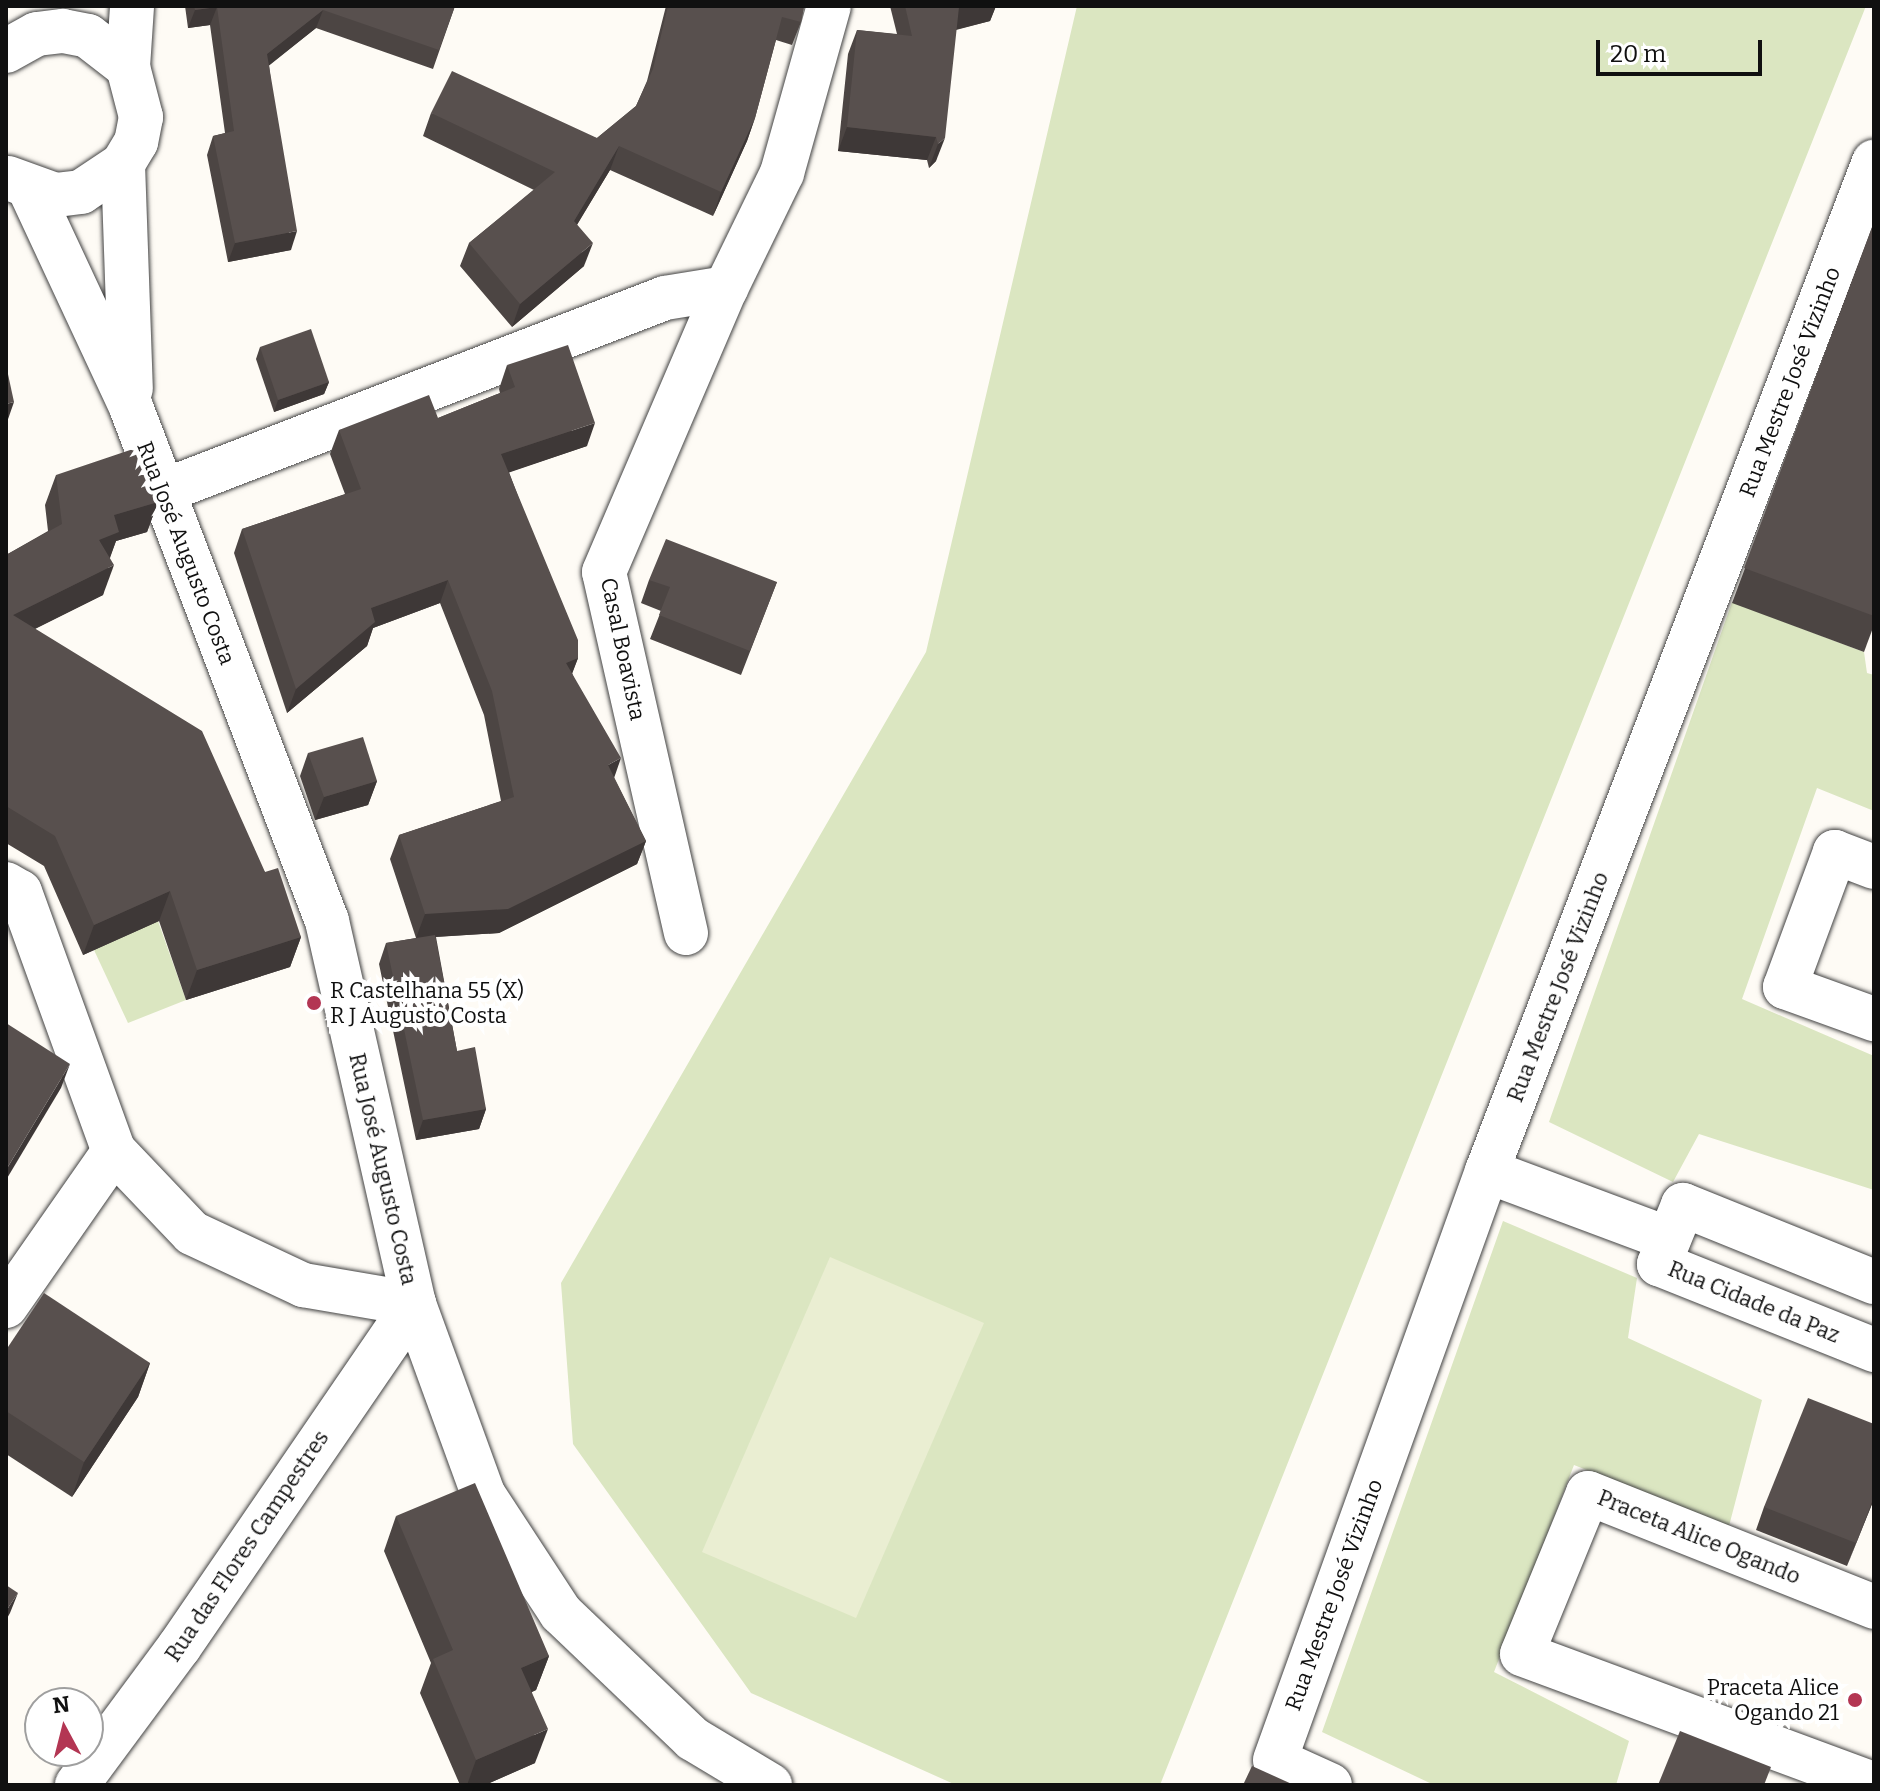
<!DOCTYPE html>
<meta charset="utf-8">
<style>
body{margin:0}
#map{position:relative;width:1880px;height:1791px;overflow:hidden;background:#fefbf5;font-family:Bitter,serif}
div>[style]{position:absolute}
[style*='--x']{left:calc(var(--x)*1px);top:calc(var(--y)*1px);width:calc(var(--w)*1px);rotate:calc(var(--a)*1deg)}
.green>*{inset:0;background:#dbe6c1}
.pitch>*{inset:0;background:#eaeed2}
.roads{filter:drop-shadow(0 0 2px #434343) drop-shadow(0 0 2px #434343)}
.minor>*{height:44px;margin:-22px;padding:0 22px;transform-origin:22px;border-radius:22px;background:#fff}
.tertiary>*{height:44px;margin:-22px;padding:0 22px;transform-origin:22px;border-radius:22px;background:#fff}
.wall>*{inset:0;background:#4c4543}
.shaded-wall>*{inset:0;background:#3e3837}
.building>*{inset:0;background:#58504e}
.dots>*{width:22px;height:22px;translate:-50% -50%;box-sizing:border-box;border:4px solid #fff;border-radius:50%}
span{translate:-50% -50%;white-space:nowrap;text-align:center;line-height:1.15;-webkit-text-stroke:8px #fff;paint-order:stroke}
.street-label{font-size:22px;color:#101010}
.poi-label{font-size:22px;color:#101010}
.left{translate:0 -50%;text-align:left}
.right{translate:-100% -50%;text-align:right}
.frame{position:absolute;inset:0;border:8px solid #101010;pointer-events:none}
.north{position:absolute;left:24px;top:1687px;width:80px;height:80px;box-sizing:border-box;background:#fff;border:2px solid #9f9f9f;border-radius:50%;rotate:353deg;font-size:22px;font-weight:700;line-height:32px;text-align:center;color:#101010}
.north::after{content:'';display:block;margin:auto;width:28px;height:36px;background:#b33653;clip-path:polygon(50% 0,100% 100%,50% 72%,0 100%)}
.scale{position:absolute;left:1596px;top:40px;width:166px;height:36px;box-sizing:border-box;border:4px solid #101010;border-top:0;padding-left:10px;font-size:24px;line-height:28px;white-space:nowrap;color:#101010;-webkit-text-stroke:6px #fff;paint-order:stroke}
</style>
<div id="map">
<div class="green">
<i style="clip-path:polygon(1077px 6px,1866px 6px,1160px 1785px,956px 1785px,751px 1693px,573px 1444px,561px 1283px,926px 652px)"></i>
<i style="clip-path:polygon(1732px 602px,1864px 652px,1867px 673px,1874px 675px,1874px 811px,1817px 788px,1742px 999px,1874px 1056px,1874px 1190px,1699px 1134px,1673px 1182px,1549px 1122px)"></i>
<i style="clip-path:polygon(158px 921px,186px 1000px,128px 1023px,94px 950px)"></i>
<i style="clip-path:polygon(1503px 1221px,1637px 1278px,1628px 1338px,1762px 1400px,1729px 1526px,1574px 1465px,1494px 1672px,1629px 1741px,1616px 1785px,1434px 1785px,1322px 1732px)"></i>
</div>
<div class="pitch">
<i style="clip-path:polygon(830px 1257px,984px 1323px,856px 1618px,702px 1552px)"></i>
</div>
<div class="roads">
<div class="minor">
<i style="--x:128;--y:67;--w:61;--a:-86.2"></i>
<i style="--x:161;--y:492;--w:540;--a:-21.05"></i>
<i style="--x:665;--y:298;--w:62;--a:-9.3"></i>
<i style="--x:1874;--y:867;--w:42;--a:-159"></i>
<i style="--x:1835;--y:852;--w:144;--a:110.3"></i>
<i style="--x:1785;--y:987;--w:95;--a:19.8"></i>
<i style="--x:6;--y:884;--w:16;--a:30"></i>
<i style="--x:20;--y:892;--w:276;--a:70.1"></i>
<i style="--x:114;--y:1151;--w:113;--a:46.4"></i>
<i style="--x:192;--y:1233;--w:123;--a:25.1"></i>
<i style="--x:303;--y:1285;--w:113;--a:9.7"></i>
<i style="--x:414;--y:1304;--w:416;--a:124.4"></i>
<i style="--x:179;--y:1647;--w:172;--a:126.5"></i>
<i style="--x:686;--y:933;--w:370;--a:-102.8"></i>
<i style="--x:604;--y:572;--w:309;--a:-66.8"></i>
<i style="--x:726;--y:288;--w:128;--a:-64"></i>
<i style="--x:782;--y:173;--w:173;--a:-74.3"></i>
<i style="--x:1487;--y:1171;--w:194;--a:20.5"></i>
<i style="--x:1874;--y:1282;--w:206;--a:-158"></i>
<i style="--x:1683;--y:1205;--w:64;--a:112.1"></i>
<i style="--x:1659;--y:1264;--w:232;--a:21.8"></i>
<i style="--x:6;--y:1306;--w:189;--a:-55.1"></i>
<i style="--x:1873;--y:1784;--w:374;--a:-159.7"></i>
<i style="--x:1522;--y:1654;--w:174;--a:-67.7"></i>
<i style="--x:1588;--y:1493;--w:308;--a:21.7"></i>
<i style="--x:1330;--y:1785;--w:60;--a:-155.6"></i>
<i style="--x:1275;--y:1760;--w:626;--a:-70.2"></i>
<i style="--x:1487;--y:1171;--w:1081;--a:-69.02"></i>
</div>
<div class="tertiary">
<i style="--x:6;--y:51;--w:35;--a:-29"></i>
<i style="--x:37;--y:34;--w:26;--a:-7"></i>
<i style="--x:63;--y:31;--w:25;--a:11"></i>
<i style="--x:88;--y:36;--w:51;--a:37.8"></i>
<i style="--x:128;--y:67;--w:52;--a:75.4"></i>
<i style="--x:141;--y:117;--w:25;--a:101"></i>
<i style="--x:136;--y:142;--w:26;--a:121"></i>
<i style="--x:123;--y:164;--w:50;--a:146.3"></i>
<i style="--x:81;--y:192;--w:26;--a:173"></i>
<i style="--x:55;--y:195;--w:50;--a:-160.1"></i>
<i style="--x:123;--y:164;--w:225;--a:88"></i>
<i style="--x:30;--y:190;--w:239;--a:65"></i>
<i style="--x:131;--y:407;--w:550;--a:69.13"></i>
<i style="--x:327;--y:921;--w:393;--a:77.2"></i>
<i style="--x:414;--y:1304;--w:202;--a:70"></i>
<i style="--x:483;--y:1494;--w:142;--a:56.8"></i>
<i style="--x:561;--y:1613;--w:182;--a:43.7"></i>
<i style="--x:693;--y:1739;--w:90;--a:30.9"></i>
</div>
</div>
<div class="wall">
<i style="clip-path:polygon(185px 6px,455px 6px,433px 69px,316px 28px,269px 65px,291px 250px,228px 262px,207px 155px,213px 136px,225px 133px,210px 25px,188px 28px)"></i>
<i style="clip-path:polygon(666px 6px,804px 6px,801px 22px,792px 45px,776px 40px,755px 118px,747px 141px,713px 216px,610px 170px,577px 225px,584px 266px,512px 327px,460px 266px,469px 243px,534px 190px,423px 136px,431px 113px,597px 138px,636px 106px,647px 81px)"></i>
<i style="clip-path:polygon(890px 6px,996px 6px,990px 21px,956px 30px,936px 161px,929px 168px,927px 160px,838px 151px,848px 54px,857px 30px,897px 34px)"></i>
<i style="clip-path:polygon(1874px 222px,1874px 625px,1864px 652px,1732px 603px)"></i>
<i style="clip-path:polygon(260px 347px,329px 382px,324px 394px,274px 412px,256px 359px)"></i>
<i style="clip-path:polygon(507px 365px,587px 446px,509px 472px,578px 658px,572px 673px,614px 778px,646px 841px,637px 864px,499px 933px,436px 937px,457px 1051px,486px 1109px,479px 1129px,416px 1140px,379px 964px,386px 943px,416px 938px,390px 859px,399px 835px,501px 801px,484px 715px,440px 603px,373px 628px,367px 646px,287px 713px,234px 553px,242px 529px,345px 494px,330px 454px,339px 430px,438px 418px,500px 393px,499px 389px)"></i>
<i style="clip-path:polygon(56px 475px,158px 502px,147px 532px,116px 541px,110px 558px,103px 595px,35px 629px,265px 872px,301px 937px,290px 967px,186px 1000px,159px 921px,83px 955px,44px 866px,6px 843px,6px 555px,48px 531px,45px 505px)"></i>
<i style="clip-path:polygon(649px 580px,777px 582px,741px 675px,650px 639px,661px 611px,641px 603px)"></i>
<i style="clip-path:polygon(308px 753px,377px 781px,368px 805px,315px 820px,300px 776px)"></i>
<i style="clip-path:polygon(6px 1350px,150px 1363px,138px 1397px,72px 1497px,6px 1454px)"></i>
<i style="clip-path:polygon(1874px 1424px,1874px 1499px,1847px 1566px,1756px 1530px,1764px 1507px)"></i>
<i style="clip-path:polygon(396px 1516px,549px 1656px,536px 1690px,532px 1692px,535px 1763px,485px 1785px,460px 1785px,420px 1693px,431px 1663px,384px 1551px)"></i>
</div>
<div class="shaded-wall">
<i style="clip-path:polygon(964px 6px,996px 6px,990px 21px,950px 31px,959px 7px)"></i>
<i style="clip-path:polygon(217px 7px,210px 25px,188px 28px,195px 10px)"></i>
<i style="clip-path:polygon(323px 10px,316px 28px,261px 72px,267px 54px)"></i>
<i style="clip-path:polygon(755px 118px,747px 141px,713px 216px,721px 192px)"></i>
<i style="clip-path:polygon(847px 127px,936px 137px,927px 160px,838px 151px)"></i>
<i style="clip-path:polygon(945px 138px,936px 161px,929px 168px,938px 144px)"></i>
<i style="clip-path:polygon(619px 146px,610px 170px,565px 244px,574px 221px)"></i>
<i style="clip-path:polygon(297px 231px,291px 250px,228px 262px,235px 243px)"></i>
<i style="clip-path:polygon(593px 243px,584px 266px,512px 327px,520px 304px)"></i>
<i style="clip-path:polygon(329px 382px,324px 394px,274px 412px,278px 400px)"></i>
<i style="clip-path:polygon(14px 402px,6px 425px,6px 404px)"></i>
<i style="clip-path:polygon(595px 423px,587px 446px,493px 478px,501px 454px)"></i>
<i style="clip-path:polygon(158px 502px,147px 532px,116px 541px,108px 562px,99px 540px,114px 515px)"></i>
<i style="clip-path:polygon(114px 565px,103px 595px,6px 643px,13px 615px)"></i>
<i style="clip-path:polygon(448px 580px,440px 603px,373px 628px,367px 646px,287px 713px,296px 689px,371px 608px)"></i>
<i style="clip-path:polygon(578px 658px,569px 682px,566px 663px)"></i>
<i style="clip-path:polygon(621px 758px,613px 781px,608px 765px)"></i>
<i style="clip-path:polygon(377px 781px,368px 805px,315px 820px,324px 797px)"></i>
<i style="clip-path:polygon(646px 841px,637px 864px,499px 933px,416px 938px,425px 914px)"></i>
<i style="clip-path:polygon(170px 891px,159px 921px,83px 955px,94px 925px)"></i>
<i style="clip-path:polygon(301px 937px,290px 967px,186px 1000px,197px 970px)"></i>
<i style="clip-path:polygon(70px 1064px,61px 1088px,6px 1180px,6px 1170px)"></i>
<i style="clip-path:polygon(486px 1109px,479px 1129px,416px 1140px,423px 1120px)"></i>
<i style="clip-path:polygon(150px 1363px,138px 1397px,72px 1497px,84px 1462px)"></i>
<i style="clip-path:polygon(1874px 1497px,1874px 1499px,1847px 1566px)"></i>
<i style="clip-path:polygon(18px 1593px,10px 1613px,6px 1620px,6px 1611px)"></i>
<i style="clip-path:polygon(549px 1656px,536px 1690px,509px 1702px,521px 1668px)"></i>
<i style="clip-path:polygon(548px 1729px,535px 1763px,485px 1785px,467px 1785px,476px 1760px)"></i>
</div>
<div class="building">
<i style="clip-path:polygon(194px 6px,455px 6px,439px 50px,323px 10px,267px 54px,297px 231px,235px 243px,213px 136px,234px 131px,217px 7px,195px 10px)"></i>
<i style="clip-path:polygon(668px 6px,804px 6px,801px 22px,782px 17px,755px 118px,721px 192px,619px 146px,574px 221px,593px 243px,520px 304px,469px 243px,555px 172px,431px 113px,452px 71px,597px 138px,636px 106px,653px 69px)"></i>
<i style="clip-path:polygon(905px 6px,964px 6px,959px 7px,945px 138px,938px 144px,936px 137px,847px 127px,857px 30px,912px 36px)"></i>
<i style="clip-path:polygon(1874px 222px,1874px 616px,1744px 568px)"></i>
<i style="clip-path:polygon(311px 329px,329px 382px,278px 400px,260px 347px)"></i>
<i style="clip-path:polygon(568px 345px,595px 423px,501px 454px,578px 640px,578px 658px,566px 663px,621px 758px,608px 765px,646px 841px,508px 909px,425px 914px,399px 835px,514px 797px,492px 691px,448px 580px,371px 608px,375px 622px,296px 689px,242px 529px,361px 489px,339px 430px,429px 395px,438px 418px,515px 387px,507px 365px)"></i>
<i style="clip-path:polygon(6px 365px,14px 402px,6px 404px)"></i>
<i style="clip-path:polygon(142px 446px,158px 502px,114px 515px,119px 532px,99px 540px,114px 565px,13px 615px,202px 731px,265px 872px,278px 868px,301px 937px,197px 970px,170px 891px,94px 925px,55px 836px,6px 806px,6px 555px,62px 524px,56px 475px)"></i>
<i style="clip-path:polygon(666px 539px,777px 582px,750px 651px,659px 615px,670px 587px,649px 580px)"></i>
<i style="clip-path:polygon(363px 737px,377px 781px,324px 797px,308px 753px)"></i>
<i style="clip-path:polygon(435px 935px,457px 1051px,475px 1047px,486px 1109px,423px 1120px,386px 943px)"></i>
<i style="clip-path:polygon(6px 1023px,70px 1064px,6px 1170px)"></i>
<i style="clip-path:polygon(44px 1293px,150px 1363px,84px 1462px,6px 1411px,6px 1350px)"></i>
<i style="clip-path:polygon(1808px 1398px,1874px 1424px,1874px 1497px,1856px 1543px,1764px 1507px)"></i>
<i style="clip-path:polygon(475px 1483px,549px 1656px,521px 1668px,548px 1729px,476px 1760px,433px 1659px,453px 1650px,396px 1516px)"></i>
<i style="clip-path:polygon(6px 1585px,18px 1593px,6px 1611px)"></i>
<i style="clip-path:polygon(1680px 1731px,1771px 1767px,1764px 1785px,1658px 1785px)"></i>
<i style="clip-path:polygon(1252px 1766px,1294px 1785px,1243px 1785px)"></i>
</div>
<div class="dots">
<i style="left:314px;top:1003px;background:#b33653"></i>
<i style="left:1855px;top:1700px;background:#b33653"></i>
</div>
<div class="street-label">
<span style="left:1790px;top:382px;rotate:-69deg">Rua Mestre José Vizinho</span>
<span style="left:186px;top:553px;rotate:69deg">Rua José Augusto Costa</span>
<span style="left:623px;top:649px;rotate:78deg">Casal Boavista</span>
<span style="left:1558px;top:987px;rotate:-69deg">Rua Mestre José Vizinho</span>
<span style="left:383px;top:1169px;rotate:77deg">Rua José Augusto Costa</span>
<span style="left:1754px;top:1302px;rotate:22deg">Rua Cidade da Paz</span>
<span style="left:1699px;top:1537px;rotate:22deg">Praceta Alice Ogando</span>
<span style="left:247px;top:1546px;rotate:-56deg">Rua das Flores Campestres</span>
<span style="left:1334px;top:1595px;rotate:-70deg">Rua Mestre José Vizinho</span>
</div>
<div class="poi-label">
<span class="left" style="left:330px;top:1003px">R Castelhana 55 (X)<br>R J Augusto Costa</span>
<span class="right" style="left:1839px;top:1700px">Praceta Alice<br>Ogando 21</span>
</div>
<div class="frame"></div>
<div class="north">N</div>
<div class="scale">20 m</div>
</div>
